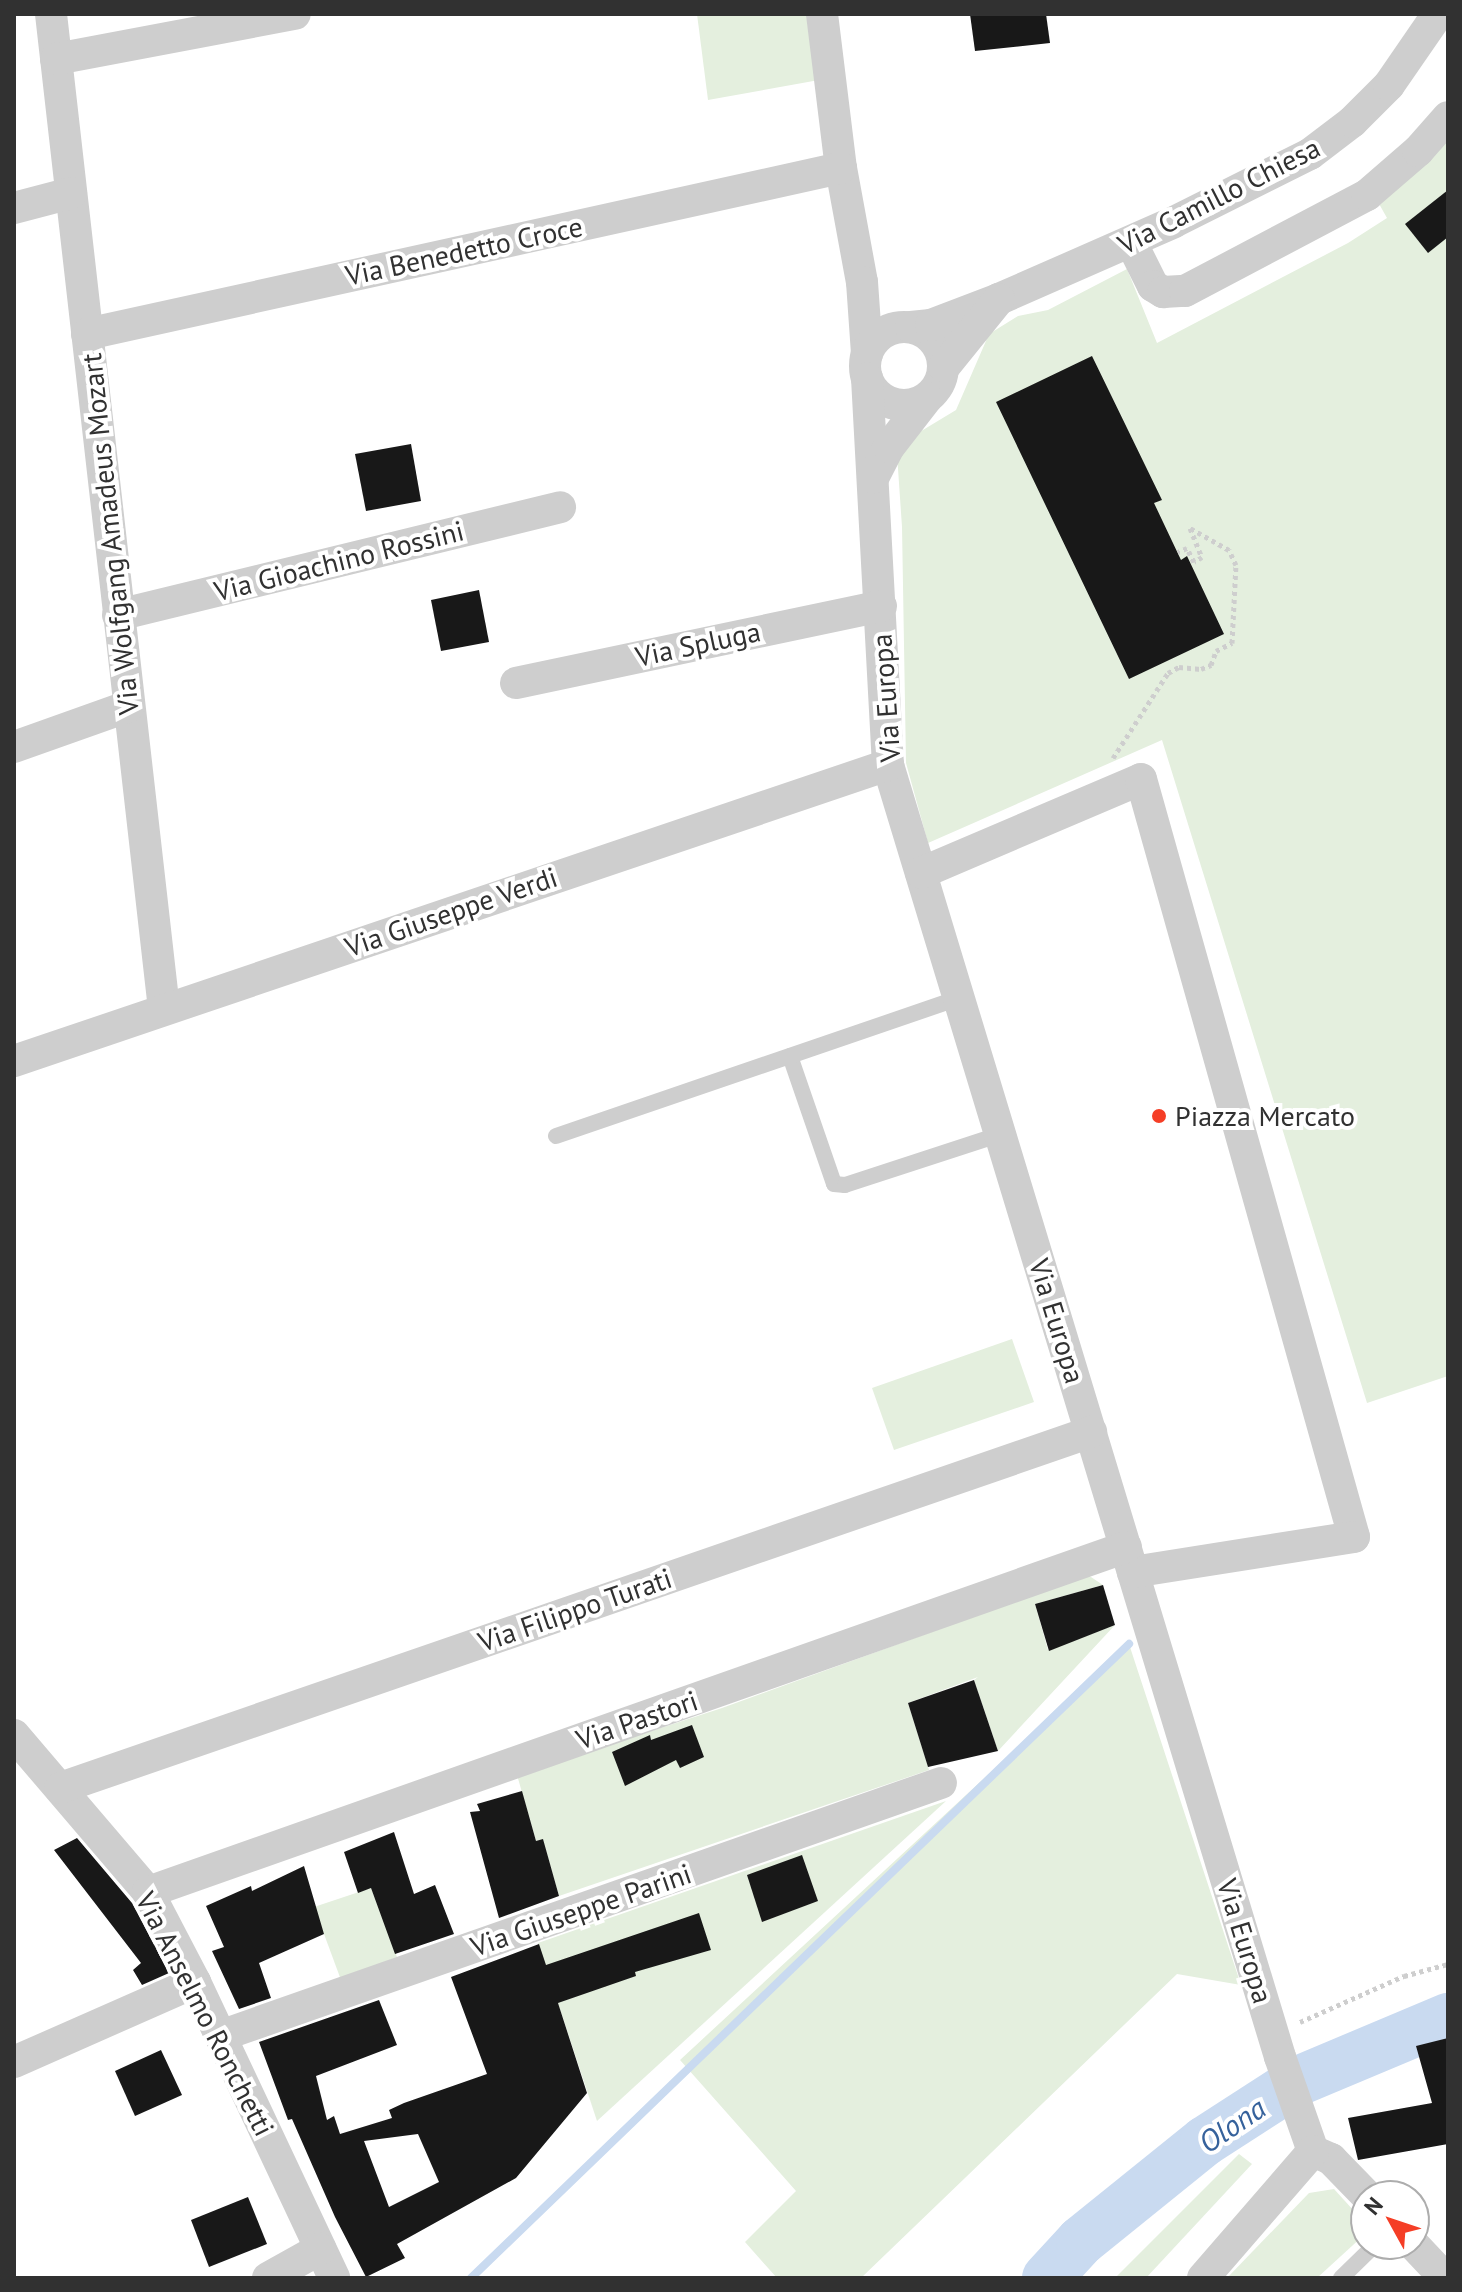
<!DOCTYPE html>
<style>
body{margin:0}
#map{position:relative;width:1462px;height:2292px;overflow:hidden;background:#fff;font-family:"PT Sans",sans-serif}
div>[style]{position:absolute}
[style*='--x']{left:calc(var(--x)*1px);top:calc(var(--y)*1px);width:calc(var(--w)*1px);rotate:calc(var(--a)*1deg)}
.green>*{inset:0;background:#e4efde}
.stream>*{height:8px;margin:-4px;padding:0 4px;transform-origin:4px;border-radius:4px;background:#c9daf0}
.river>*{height:50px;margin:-25px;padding:0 25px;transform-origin:25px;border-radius:25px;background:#c9daf0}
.building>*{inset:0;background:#181818}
.path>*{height:5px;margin-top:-2.5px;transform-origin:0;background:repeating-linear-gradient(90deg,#cecece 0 4px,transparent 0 8px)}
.lane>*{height:16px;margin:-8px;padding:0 8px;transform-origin:8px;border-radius:8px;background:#cecece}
.street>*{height:32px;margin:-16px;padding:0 16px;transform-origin:16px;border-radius:16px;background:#cecece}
.street>.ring{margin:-16px;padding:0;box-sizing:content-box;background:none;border:32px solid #cecece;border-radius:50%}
.dots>*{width:22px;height:22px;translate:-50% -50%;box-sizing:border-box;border:4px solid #fff;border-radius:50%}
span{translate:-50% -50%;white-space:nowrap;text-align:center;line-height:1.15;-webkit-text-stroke:8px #fff;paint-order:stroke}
.street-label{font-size:28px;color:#313131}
.poi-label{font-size:28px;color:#313131}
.left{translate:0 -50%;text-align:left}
.water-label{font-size:30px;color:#36629c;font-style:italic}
.frame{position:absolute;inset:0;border:16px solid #313131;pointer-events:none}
.north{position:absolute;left:1350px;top:2180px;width:80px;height:80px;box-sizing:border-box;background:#fff;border:2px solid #adadad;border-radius:50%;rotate:310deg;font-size:22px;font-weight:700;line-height:32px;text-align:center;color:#313131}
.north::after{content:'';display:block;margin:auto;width:28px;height:36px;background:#f53e26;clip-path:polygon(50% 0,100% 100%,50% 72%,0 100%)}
</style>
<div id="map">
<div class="green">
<i style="clip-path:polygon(697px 14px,811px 14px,819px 80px,708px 100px)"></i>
<i style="clip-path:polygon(1448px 137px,1448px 1376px,1367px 1403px,1162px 740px,928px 843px,906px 763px,902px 527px,897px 454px,913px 436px,956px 410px,989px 334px,1018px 316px,1048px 310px,1127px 269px,1157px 343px,1348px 243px,1387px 218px,1378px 202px)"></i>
<i style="clip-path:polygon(1012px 1339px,1034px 1402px,894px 1450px,872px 1388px)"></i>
<i style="clip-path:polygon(1088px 1575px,1103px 1585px,1035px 1604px,1048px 1650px,1115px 1625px,998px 1751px,974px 1680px,978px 1677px,908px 1703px,929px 1770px,559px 1896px,543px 1840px,536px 1841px,517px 1775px,722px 1708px)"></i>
<i style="clip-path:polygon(1129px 1644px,1241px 1985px,1177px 1974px,861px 2278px,777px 2278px,745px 2242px,796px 2191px,680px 2060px)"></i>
<i style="clip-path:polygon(946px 1801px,597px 2121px,538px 1943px)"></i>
<i style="clip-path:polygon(371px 1888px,397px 1957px,341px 1980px,314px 1907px)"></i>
<i style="clip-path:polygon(1239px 2154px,1252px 2164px,1146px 2278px,1115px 2278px)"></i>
<i style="clip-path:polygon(1334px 2189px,1365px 2223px,1364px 2235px,1317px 2278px,1227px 2278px,1309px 2193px)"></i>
</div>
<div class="stream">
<i style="--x:471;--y:2278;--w:914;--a:-43.94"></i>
</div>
<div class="river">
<i style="--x:1047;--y:2278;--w:50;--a:-47.4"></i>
<i style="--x:1081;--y:2241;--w:159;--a:-38.9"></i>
<i style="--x:1205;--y:2141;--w:111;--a:-32.8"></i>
<i style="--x:1298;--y:2081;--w:163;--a:-22.8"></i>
</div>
<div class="building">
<i style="clip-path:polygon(970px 14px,1046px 14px,1050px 43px,975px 51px)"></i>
<i style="clip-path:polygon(1448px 190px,1448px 237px,1428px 253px,1405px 224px)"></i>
<i style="clip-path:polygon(1092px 356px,1162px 500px,1154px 503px,1181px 560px,1187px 556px,1224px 634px,1129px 679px,996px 402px)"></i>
<i style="clip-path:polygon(411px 444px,421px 501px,366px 511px,355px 454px)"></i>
<i style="clip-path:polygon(479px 590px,489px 642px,441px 651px,431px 600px)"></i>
<i style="clip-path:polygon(1103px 1585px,1115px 1625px,1049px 1651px,1035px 1604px)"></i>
<i style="clip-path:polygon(974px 1680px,998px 1751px,928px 1767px,908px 1703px)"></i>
<i style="clip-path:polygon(692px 1725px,704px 1757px,680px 1768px,676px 1760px,625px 1786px,612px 1752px,650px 1735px,651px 1740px)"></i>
<i style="clip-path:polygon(522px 1791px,536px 1841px,543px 1839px,559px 1896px,499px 1918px,470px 1812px,480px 1811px,477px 1804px)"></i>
<i style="clip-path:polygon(394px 1832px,414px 1894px,435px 1885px,454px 1934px,395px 1954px,371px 1888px,358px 1893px,344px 1852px)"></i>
<i style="clip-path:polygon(77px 1838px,132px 1903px,169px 1973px,142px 1985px,133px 1970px,141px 1963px,54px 1850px)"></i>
<i style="clip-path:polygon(802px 1855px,818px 1901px,762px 1922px,747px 1875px)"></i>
<i style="clip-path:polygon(304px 1866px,324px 1934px,259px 1963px,271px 1998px,239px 2009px,212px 1951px,224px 1947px,206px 1906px,251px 1886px,252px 1891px)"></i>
<i style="clip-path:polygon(evenodd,699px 1913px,711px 1950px,635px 1972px,636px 1976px,558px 2003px,587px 2093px,516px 2178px,397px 2244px,405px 2258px,366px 2277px,335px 2217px,292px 2119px,288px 2120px,259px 2042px,379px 2000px,397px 2045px,316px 2076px,327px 2120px,334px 2116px,340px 2134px,392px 2118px,389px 2110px,404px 2103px,487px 2074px,451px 1977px,539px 1944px,546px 1965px,699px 1913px,418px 2134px,439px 2182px,389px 2207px,364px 2141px,418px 2134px)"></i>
<i style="clip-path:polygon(1448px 2038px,1448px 2144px,1358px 2160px,1348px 2118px,1432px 2103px,1416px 2046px)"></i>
<i style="clip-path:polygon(161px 2050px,182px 2095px,135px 2116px,115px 2071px)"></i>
<i style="clip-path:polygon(248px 2197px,267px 2244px,209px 2267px,191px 2220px)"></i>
</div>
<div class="path">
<i style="--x:1113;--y:758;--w:101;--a:-57.1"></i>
<i style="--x:1168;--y:673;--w:13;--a:-29"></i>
<i style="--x:1179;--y:667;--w:22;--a:5"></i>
<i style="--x:1201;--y:669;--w:11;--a:-22"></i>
<i style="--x:1211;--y:665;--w:15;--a:-70"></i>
<i style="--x:1216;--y:651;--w:18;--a:-27"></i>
<i style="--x:1232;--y:643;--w:78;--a:-87.1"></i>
<i style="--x:1236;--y:565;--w:17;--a:-115"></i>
<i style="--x:1229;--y:550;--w:45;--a:-150.6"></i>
<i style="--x:1190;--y:528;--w:31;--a:68"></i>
<i style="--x:1202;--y:557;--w:9;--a:148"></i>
<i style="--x:1194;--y:562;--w:16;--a:-117"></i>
<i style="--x:1187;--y:548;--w:10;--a:156"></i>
<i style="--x:1300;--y:2022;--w:114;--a:-23.9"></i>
<i style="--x:1404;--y:1976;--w:46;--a:-15.3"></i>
</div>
<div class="lane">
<i style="--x:790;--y:1056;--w:135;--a:71"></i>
<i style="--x:834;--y:1184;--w:11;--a:5"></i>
<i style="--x:845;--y:1185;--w:164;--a:-18.1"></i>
<i style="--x:556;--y:1136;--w:427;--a:-18.9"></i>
<i style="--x:1341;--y:2278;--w:49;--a:-44.2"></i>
</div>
<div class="street">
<i style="--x:51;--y:14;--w:1001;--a:83.52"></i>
<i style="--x:822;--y:14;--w:155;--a:83"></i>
<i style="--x:841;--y:168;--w:116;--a:79.6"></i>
<i style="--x:862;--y:282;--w:72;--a:86"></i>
<i style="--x:56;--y:59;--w:243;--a:-10.7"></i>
<i style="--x:14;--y:208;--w:59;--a:-14.7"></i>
<i style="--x:1131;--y:242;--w:49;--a:63.4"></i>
<i style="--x:1153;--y:286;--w:12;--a:31"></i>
<i style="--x:1163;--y:292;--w:22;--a:-3"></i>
<i style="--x:1185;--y:291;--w:206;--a:-27.8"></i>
<i style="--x:1367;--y:195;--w:67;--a:-40.8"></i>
<i style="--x:1418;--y:151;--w:45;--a:-48.6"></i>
<i style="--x:999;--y:299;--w:191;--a:-23.7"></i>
<i style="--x:1174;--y:222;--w:152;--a:-26.6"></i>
<i style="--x:1310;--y:154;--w:53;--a:-37.3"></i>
<i style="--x:1352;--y:122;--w:52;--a:-45"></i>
<i style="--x:1389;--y:85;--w:86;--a:-55.4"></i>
<i class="ring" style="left:865px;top:327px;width:46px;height:46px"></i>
<i style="--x:911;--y:327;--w:20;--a:-6"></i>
<i style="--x:931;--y:325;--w:73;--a:-20.9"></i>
<i style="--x:999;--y:299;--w:87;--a:129"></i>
<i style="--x:87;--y:334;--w:772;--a:-12.42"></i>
<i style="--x:867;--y:378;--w:388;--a:86.9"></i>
<i style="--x:888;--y:765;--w:1350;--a:73.12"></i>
<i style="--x:1280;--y:2057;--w:100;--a:70.7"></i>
<i style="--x:873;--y:478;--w:35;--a:-63"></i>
<i style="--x:889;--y:447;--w:62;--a:-52.2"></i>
<i style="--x:118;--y:615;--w:455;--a:-13.7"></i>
<i style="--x:516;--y:683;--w:373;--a:-11.9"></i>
<i style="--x:14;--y:747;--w:122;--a:-19.6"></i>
<i style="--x:921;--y:873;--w:239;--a:-23.1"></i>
<i style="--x:1141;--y:779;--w:787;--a:74.3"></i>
<i style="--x:1354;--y:1537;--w:224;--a:171"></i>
<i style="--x:14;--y:1061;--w:923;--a:-18.71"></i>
<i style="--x:14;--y:1735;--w:206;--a:49.5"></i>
<i style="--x:148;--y:1892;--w:102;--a:62.4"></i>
<i style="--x:195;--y:1982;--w:327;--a:64.8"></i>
<i style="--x:60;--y:1788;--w:1091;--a:-19.05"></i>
<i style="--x:148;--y:1892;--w:1037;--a:-19.43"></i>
<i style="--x:220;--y:2036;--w:764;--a:-19.34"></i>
<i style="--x:14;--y:2062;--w:198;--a:-23.8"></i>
<i style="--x:1313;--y:2151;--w:20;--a:24"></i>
<i style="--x:1331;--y:2159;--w:52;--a:45.8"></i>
<i style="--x:1413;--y:2244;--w:47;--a:46.7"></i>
<i style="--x:268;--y:2278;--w:60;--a:-29.1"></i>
<i style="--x:1203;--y:2278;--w:168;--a:-49.1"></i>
</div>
<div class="dots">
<i style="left:1159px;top:1116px;background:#f53e26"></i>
</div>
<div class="street-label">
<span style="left:1219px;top:196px;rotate:-27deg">Via Camillo Chiesa</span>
<span style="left:464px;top:251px;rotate:-12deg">Via Benedetto Croce</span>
<span style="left:110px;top:534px;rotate:-96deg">Via Wolfgang Amadeus Mozart</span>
<span style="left:339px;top:561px;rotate:-14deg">Via Gioachino Rossini</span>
<span style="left:698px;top:644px;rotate:-12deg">Via Spluga</span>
<span style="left:886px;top:698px;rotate:-94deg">Via Europa</span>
<span style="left:451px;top:912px;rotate:-19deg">Via Giuseppe Verdi</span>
<span style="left:1057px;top:1321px;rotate:73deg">Via Europa</span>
<span style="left:575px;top:1610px;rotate:-19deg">Via Filippo Turati</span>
<span style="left:637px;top:1720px;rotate:-19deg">Via Pastori</span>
<span style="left:581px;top:1910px;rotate:-19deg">Via Giuseppe Parini</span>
<span style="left:1245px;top:1941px;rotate:73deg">Via Europa</span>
<span style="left:205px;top:2014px;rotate:63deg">Via Anselmo Ronchetti</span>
</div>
<div class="poi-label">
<span class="left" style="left:1175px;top:1116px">Piazza Mercato</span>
</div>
<div class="water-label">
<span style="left:1232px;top:2125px;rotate:-34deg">Olona</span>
</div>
<div class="frame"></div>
<div class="north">N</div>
</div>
